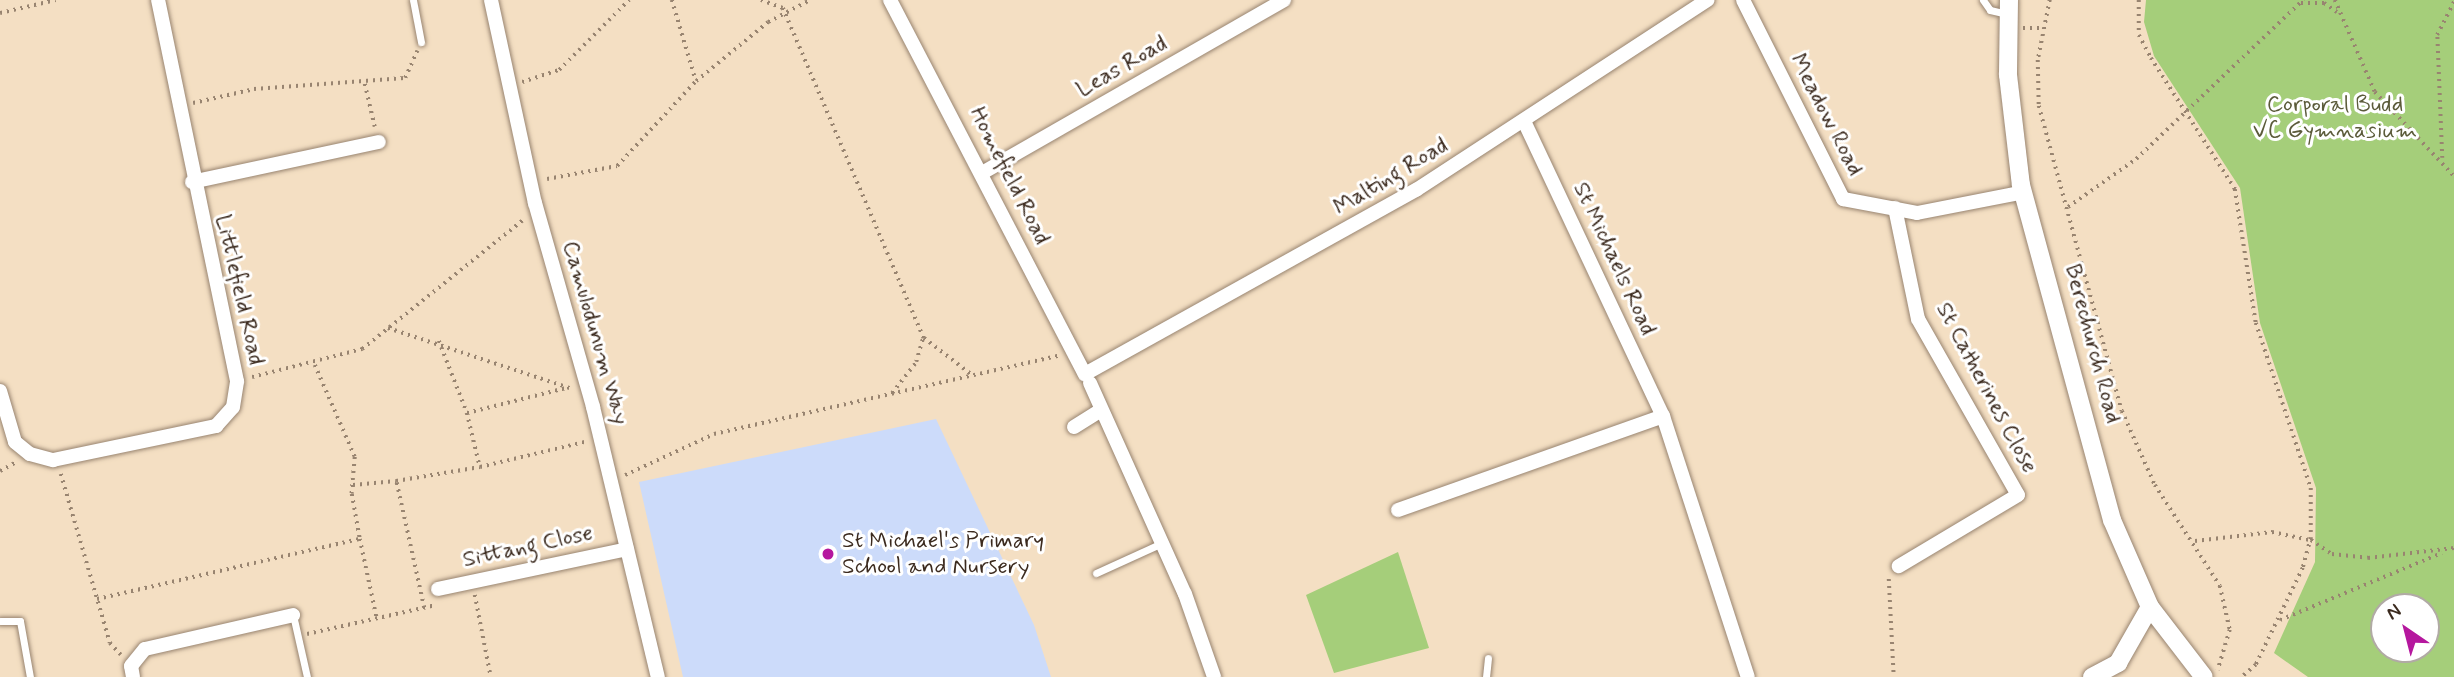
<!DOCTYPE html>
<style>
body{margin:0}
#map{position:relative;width:2454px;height:677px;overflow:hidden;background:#f4dfc3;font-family:Mynerve,sans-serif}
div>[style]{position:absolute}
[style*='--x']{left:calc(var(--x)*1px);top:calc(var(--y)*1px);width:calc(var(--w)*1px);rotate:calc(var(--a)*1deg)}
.built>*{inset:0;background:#ccdbfa}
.green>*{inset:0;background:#a5ce7a}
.path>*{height:3.5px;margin-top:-1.75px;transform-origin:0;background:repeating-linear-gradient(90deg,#988470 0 2px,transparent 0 7px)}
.roads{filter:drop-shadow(0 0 2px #988470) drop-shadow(0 0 2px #988470)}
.service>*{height:7px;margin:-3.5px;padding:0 3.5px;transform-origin:3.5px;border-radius:3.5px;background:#fff}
.minor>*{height:14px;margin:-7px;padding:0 7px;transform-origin:7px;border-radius:7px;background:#fff}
.tertiary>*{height:18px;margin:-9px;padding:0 9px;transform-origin:9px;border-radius:9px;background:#fff}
.dots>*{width:19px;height:19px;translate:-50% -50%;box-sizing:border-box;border:4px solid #fff;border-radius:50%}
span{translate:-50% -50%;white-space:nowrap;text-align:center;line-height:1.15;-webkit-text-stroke:6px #fff;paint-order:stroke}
.street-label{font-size:23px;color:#3b2a1e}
.park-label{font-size:23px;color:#5b5b3a}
.poi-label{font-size:23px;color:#3b2a1e}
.left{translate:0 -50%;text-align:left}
.north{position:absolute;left:2370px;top:593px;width:70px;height:70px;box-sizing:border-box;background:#fff;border:2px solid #b1aaa5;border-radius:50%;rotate:325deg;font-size:19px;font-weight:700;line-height:28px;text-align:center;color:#3b2a1e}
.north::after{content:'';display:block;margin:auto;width:24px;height:32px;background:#b5179e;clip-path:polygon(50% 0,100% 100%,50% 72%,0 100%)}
</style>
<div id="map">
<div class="built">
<i style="clip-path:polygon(936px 419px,1034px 625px,1051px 677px,683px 677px,639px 482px)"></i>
</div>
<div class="green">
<i style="clip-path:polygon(evenodd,2146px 0,2454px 0,2454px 677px,2308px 677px,2274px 653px,2315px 562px,2316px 488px,2260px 323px,2240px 188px,2154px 56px,2144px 22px,2146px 0,2426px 607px,2426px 649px,2384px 649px,2384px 607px,2426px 607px)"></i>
<i style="clip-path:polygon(1398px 552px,1429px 648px,1334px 673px,1306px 595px)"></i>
</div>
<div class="path">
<i style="--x:672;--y:0;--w:84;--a:73.5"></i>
<i style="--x:761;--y:0;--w:23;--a:20"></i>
<i style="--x:783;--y:8;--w:359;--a:66.9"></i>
<i style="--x:924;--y:338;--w:59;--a:37.5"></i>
<i style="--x:2050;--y:0;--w:61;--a:101.3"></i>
<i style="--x:2038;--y:60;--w:46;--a:88.8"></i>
<i style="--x:2039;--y:106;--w:316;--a:74.8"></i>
<i style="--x:2122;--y:411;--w:81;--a:66"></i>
<i style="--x:2155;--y:485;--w:120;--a:57.2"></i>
<i style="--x:2220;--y:586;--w:45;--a:77.2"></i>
<i style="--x:2230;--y:630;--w:42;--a:106.7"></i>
<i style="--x:2139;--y:0;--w:35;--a:90"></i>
<i style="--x:2139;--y:35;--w:26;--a:62"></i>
<i style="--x:2151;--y:58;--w:156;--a:57.3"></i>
<i style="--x:2235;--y:189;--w:136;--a:81.1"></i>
<i style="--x:2256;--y:323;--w:174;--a:71.6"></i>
<i style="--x:2311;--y:488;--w:50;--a:90"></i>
<i style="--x:2311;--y:538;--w:31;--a:105"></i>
<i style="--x:2303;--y:568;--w:108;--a:115.9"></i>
<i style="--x:2256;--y:665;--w:18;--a:139"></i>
<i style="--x:2335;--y:0;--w:100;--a:66.5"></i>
<i style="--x:2375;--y:92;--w:115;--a:46.8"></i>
<i style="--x:2301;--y:3;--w:23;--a:0"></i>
<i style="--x:2324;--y:3;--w:16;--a:35"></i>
<i style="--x:0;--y:13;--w:57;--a:-13.1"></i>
<i style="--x:2023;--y:28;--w:21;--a:0"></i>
<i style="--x:522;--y:82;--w:39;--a:-18"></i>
<i style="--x:559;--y:70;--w:99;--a:-45"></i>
<i style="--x:365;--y:84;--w:44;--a:76.9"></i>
<i style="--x:193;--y:103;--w:63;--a:-12.9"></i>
<i style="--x:254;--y:89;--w:151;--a:-4.2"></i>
<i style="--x:405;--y:78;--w:30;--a:-66"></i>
<i style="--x:2442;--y:158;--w:123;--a:-92.3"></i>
<i style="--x:2437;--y:35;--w:38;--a:-63"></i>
<i style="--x:547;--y:179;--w:71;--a:-10.5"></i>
<i style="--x:617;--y:166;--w:116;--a:-47.1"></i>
<i style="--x:696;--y:81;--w:93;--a:-39.3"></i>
<i style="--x:768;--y:22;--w:47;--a:-27.6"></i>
<i style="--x:2068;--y:207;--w:83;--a:-35.2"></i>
<i style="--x:2136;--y:159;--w:231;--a:-43.6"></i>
<i style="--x:388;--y:328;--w:194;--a:18.3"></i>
<i style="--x:439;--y:341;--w:77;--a:68.7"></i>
<i style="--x:467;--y:413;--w:102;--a:-14.2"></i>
<i style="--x:315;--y:365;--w:100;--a:66.5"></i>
<i style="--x:355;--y:457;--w:37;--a:95"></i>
<i style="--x:352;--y:494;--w:46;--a:79.9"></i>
<i style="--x:252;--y:377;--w:114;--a:-14.3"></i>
<i style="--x:362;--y:349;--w:208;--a:-38.7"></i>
<i style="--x:892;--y:393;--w:39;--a:-52"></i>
<i style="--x:916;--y:362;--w:25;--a:-74"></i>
<i style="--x:467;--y:413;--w:56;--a:76.5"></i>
<i style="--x:480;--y:467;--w:111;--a:-13.5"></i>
<i style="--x:0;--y:471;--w:18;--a:-29"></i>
<i style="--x:61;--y:474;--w:176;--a:73.8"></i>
<i style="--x:110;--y:643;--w:16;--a:47"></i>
<i style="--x:625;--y:475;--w:98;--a:-24.7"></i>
<i style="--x:714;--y:434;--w:353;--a:-12.8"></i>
<i style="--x:353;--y:485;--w:43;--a:-5.3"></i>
<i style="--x:2195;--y:541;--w:78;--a:-6.7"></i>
<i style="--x:2272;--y:532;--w:40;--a:12"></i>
<i style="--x:2311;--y:540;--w:25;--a:34"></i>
<i style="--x:2332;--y:554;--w:36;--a:6"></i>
<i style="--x:2368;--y:558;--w:87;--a:-6.6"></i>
<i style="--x:1889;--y:579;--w:98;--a:87.1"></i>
<i style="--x:475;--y:595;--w:84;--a:79"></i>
<i style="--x:97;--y:599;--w:270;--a:-12.9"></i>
<i style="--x:360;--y:539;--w:82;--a:78"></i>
<i style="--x:424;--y:608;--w:130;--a:-102.4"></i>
<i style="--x:396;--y:481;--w:85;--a:-9.5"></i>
<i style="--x:2280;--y:620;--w:175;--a:-22.5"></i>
<i style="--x:307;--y:634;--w:132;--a:-12.7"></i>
</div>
<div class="roads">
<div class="service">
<i style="--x:413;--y:0;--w:43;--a:79.2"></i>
<i style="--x:1983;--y:0;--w:12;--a:55"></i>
<i style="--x:1990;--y:10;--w:18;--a:13"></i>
<i style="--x:1096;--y:573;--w:72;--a:-24.4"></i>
<i style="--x:293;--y:615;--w:64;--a:77.3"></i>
<i style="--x:0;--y:621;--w:20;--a:0"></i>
<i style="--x:20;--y:621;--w:57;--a:79.9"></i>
<i style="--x:1486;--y:677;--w:19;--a:-84"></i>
</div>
<div class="minor">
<i style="--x:491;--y:0;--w:208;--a:77.8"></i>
<i style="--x:535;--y:203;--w:212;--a:74.1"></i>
<i style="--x:593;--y:407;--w:278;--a:76.5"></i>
<i style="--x:890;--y:0;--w:422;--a:62.5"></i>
<i style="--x:1085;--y:374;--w:379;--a:-29.1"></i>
<i style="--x:1416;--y:190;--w:348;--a:-33.1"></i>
<i style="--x:1743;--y:0;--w:223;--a:63.3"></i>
<i style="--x:1843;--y:199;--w:75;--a:10.7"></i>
<i style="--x:1917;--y:213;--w:109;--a:-11.1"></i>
<i style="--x:1524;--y:121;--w:326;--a:64.8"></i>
<i style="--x:1663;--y:416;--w:274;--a:72"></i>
<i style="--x:982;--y:173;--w:348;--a:-29.8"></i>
<i style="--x:192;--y:182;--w:191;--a:-12.1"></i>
<i style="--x:1895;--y:208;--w:113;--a:78.3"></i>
<i style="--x:1918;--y:319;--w:202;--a:60.4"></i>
<i style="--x:2018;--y:495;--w:139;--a:149.2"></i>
<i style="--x:1090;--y:383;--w:231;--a:65.8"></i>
<i style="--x:1185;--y:594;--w:88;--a:70.7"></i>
<i style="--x:0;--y:391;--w:53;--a:73.6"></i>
<i style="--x:15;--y:442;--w:19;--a:39"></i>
<i style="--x:30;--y:454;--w:24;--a:15"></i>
<i style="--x:53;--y:460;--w:167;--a:-11.8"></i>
<i style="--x:216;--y:426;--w:25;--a:-48"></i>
<i style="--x:233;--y:407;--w:26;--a:-81"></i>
<i style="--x:237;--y:381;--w:389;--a:-101.7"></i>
<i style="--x:1074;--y:427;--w:32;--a:-32"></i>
<i style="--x:1398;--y:510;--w:281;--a:-19.5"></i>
<i style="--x:438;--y:589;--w:193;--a:-11.9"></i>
<i style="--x:133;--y:677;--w:11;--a:-100"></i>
<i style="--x:131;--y:666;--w:22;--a:-51"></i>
<i style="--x:145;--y:649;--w:152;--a:-12.9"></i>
</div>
<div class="tertiary">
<i style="--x:2009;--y:0;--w:75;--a:90.8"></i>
<i style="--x:2008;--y:75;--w:111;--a:83.3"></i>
<i style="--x:2021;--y:185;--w:347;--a:74.8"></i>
<i style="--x:2112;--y:520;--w:95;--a:66.4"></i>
<i style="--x:2150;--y:607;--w:88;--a:52.4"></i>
<i style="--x:2092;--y:677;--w:30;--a:-28"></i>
<i style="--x:2118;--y:663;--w:64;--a:-60.3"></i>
</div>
</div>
<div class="dots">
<i style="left:828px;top:554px;background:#b5179e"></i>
</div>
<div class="street-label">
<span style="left:1122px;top:67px;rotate:-30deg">Leas Road</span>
<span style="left:1826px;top:115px;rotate:63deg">Meadow Road</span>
<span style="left:1009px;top:176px;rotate:63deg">Homefield Road</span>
<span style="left:1391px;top:177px;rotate:-31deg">Malting Road</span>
<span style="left:1614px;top:259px;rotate:65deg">St Michaels Road</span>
<span style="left:239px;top:290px;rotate:77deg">Littlefield Road</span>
<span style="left:595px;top:333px;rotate:74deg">Camulodunum Way</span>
<span style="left:2092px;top:344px;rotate:75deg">Berechurch Road</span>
<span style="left:1986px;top:388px;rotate:62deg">St Catherines Close</span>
<span style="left:528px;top:547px;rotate:-12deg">Sittang Close</span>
</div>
<div class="park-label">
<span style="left:2335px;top:118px">Corporal Budd<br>VC Gymnasium</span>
</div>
<div class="poi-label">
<span class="left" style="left:842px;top:554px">St Michael's Primary<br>School and Nursery</span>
</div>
<div class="north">N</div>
</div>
